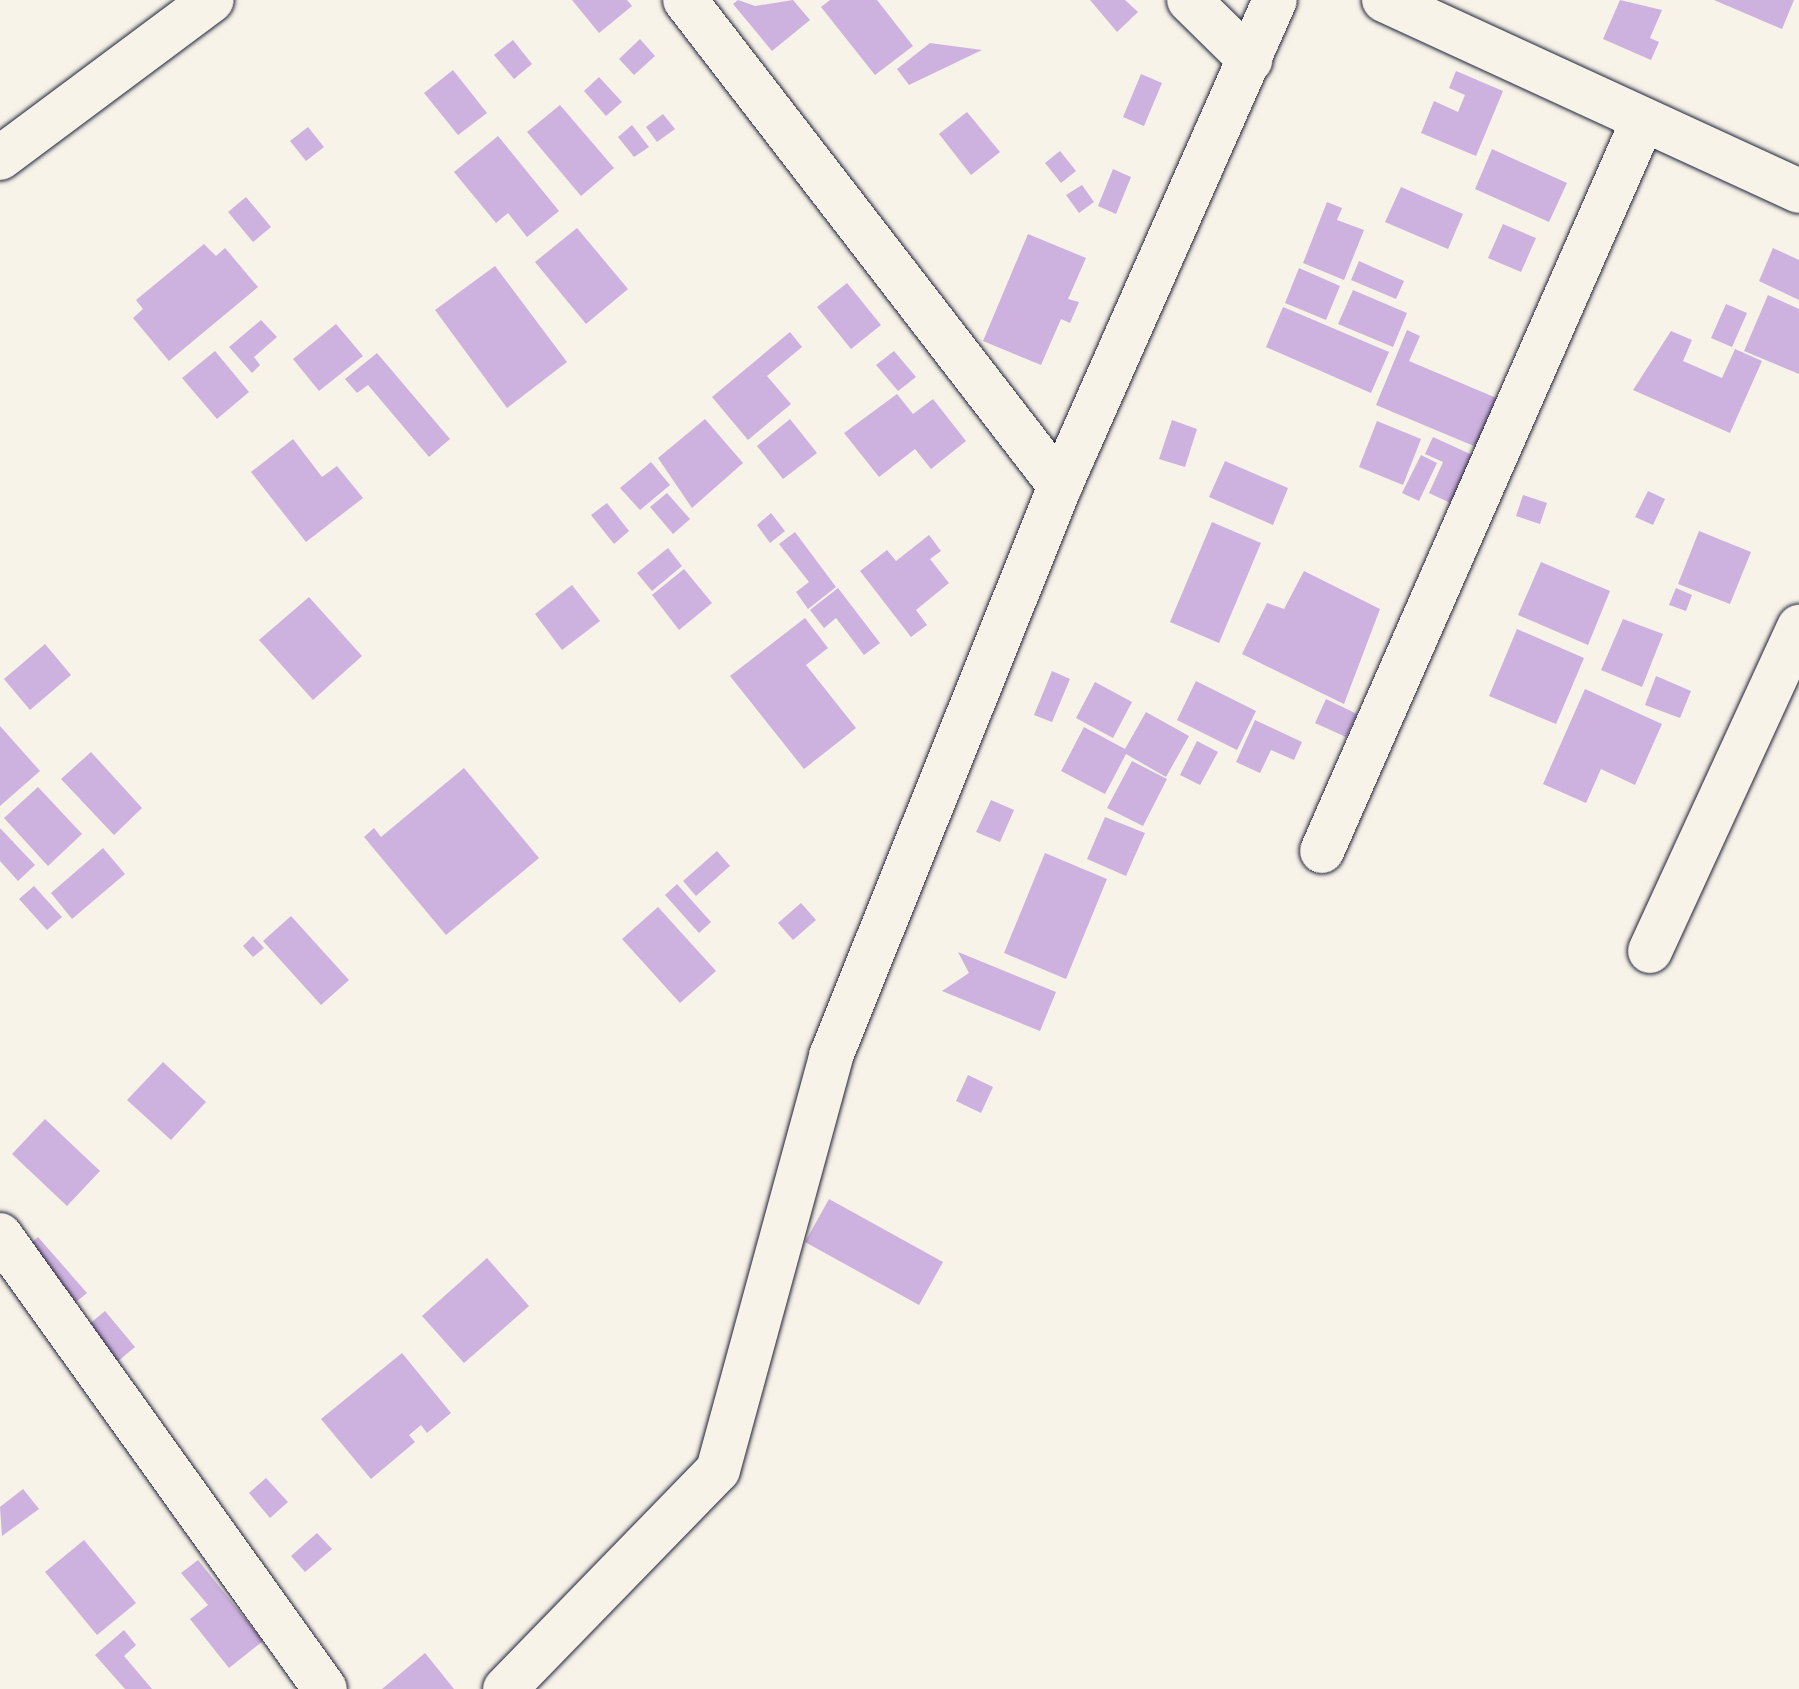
<!DOCTYPE html>
<style>
body{margin:0}
#map{position:relative;width:1799px;height:1689px;overflow:hidden;background:#f7f3e8;font-family:"Indie Flower",sans-serif}
div>[style]{position:absolute}
[style*='--x']{left:calc(var(--x)*1px);top:calc(var(--y)*1px);width:calc(var(--w)*1px);rotate:calc(var(--a)*1deg)}
.building>*{inset:0;background:#cdb2df}
.roads{filter:drop-shadow(0 0 2px #22223b) drop-shadow(0 0 2px #22223b)}
.street>*{height:44px;margin:-22px;padding:0 22px;transform-origin:22px;border-radius:22px;background:#f7f3e8}
span{translate:-50% -50%;white-space:nowrap;text-align:center;line-height:1.15;-webkit-text-stroke:7px #f7f3e8;paint-order:stroke}
</style>
<div id="map">
<div class="building">
<i style="clip-path:polygon(572px 0,627px 0,632px 6px,599px 33px)"></i>
<i style="clip-path:polygon(738px 0,755px 6px,793px 0,810px 20px,772px 51px,733px 4px)"></i>
<i style="clip-path:polygon(830px 0,877px 0,913px 46px,875px 75px,821px 7px)"></i>
<i style="clip-path:polygon(1090px 0,1125px 0,1138px 12px,1117px 32px)"></i>
<i style="clip-path:polygon(1620px 0,1662px 10px,1650px 38px,1659px 42px,1651px 60px,1603px 39px)"></i>
<i style="clip-path:polygon(1714px 0,1794px 0,1782px 29px)"></i>
<i style="clip-path:polygon(640px 39px,655px 56px,634px 75px,619px 59px)"></i>
<i style="clip-path:polygon(513px 40px,532px 64px,514px 79px,494px 55px)"></i>
<i style="clip-path:polygon(930px 43px,982px 50px,909px 85px,897px 69px)"></i>
<i style="clip-path:polygon(453px 70px,487px 113px,458px 135px,424px 93px)"></i>
<i style="clip-path:polygon(1456px 71px,1503px 91px,1476px 156px,1421px 133px,1434px 101px,1458px 112px,1465px 95px,1449px 88px)"></i>
<i style="clip-path:polygon(1141px 74px,1162px 83px,1144px 126px,1123px 117px)"></i>
<i style="clip-path:polygon(599px 77px,622px 102px,606px 116px,584px 91px)"></i>
<i style="clip-path:polygon(560px 105px,614px 168px,581px 196px,527px 132px)"></i>
<i style="clip-path:polygon(967px 112px,1000px 152px,971px 175px,939px 134px)"></i>
<i style="clip-path:polygon(663px 114px,675px 129px,657px 142px,646px 127px)"></i>
<i style="clip-path:polygon(632px 125px,649px 147px,634px 157px,618px 137px)"></i>
<i style="clip-path:polygon(308px 127px,324px 147px,306px 161px,290px 141px)"></i>
<i style="clip-path:polygon(498px 136px,559px 211px,527px 237px,508px 213px,496px 223px,454px 172px)"></i>
<i style="clip-path:polygon(1492px 149px,1567px 183px,1549px 222px,1475px 189px)"></i>
<i style="clip-path:polygon(1060px 151px,1076px 171px,1061px 183px,1045px 163px)"></i>
<i style="clip-path:polygon(1113px 169px,1131px 177px,1116px 214px,1098px 206px)"></i>
<i style="clip-path:polygon(1082px 185px,1094px 202px,1079px 213px,1066px 195px)"></i>
<i style="clip-path:polygon(1401px 187px,1463px 214px,1448px 249px,1385px 222px)"></i>
<i style="clip-path:polygon(246px 197px,271px 227px,253px 242px,228px 212px)"></i>
<i style="clip-path:polygon(1327px 202px,1342px 208px,1337px 220px,1364px 230px,1344px 280px,1303px 263px)"></i>
<i style="clip-path:polygon(1503px 224px,1536px 238px,1521px 272px,1488px 258px)"></i>
<i style="clip-path:polygon(577px 228px,628px 289px,586px 324px,535px 262px)"></i>
<i style="clip-path:polygon(1028px 234px,1086px 258px,1068px 299px,1079px 302px,1070px 323px,1061px 319px,1041px 365px,983px 341px)"></i>
<i style="clip-path:polygon(204px 244px,216px 256px,225px 248px,258px 287px,169px 361px,133px 318px,143px 309px,136px 300px)"></i>
<i style="clip-path:polygon(1773px 248px,1799px 260px,1799px 300px,1759px 281px)"></i>
<i style="clip-path:polygon(1359px 261px,1404px 281px,1396px 299px,1351px 280px)"></i>
<i style="clip-path:polygon(495px 266px,567px 362px,507px 408px,435px 310px)"></i>
<i style="clip-path:polygon(1299px 268px,1340px 286px,1326px 320px,1285px 303px)"></i>
<i style="clip-path:polygon(847px 283px,881px 325px,851px 349px,817px 307px)"></i>
<i style="clip-path:polygon(1353px 290px,1407px 313px,1393px 347px,1338px 324px)"></i>
<i style="clip-path:polygon(1768px 295px,1799px 309px,1799px 374px,1744px 351px)"></i>
<i style="clip-path:polygon(1726px 304px,1747px 313px,1732px 347px,1711px 338px)"></i>
<i style="clip-path:polygon(1283px 307px,1389px 352px,1371px 393px,1266px 347px)"></i>
<i style="clip-path:polygon(261px 320px,277px 337px,254px 357px,260px 365px,252px 373px,229px 347px)"></i>
<i style="clip-path:polygon(336px 324px,363px 356px,319px 391px,293px 359px)"></i>
<i style="clip-path:polygon(1407px 330px,1420px 336px,1409px 361px,1513px 405px,1493px 454px,1376px 405px)"></i>
<i style="clip-path:polygon(1671px 331px,1692px 340px,1683px 361px,1722px 378px,1735px 349px,1762px 361px,1730px 433px,1633px 390px)"></i>
<i style="clip-path:polygon(790px 332px,802px 347px,767px 376px,791px 404px,748px 440px,712px 397px)"></i>
<i style="clip-path:polygon(215px 351px,249px 392px,217px 419px,182px 378px)"></i>
<i style="clip-path:polygon(894px 351px,916px 377px,898px 391px,876px 365px)"></i>
<i style="clip-path:polygon(377px 353px,450px 439px,429px 457px,368px 385px,357px 393px,345px 379px)"></i>
<i style="clip-path:polygon(897px 394px,913px 414px,933px 399px,966px 441px,931px 469px,915px 449px,879px 477px,844px 433px)"></i>
<i style="clip-path:polygon(705px 419px,743px 463px,692px 508px,658px 458px)"></i>
<i style="clip-path:polygon(790px 419px,817px 453px,783px 479px,757px 446px)"></i>
<i style="clip-path:polygon(1172px 420px,1197px 429px,1185px 467px,1159px 459px)"></i>
<i style="clip-path:polygon(1377px 421px,1421px 439px,1403px 485px,1359px 467px)"></i>
<i style="clip-path:polygon(1433px 437px,1481px 459px,1459px 507px,1429px 493px,1443px 462px,1425px 454px)"></i>
<i style="clip-path:polygon(293px 439px,322px 477px,337px 466px,363px 498px,306px 542px,251px 472px)"></i>
<i style="clip-path:polygon(1421px 455px,1437px 463px,1419px 501px,1402px 493px)"></i>
<i style="clip-path:polygon(1225px 461px,1288px 488px,1273px 525px,1209px 497px)"></i>
<i style="clip-path:polygon(651px 462px,670px 485px,640px 510px,620px 488px)"></i>
<i style="clip-path:polygon(1648px 491px,1665px 499px,1653px 525px,1635px 517px)"></i>
<i style="clip-path:polygon(667px 493px,690px 519px,673px 534px,650px 507px)"></i>
<i style="clip-path:polygon(1523px 495px,1547px 503px,1540px 524px,1516px 516px)"></i>
<i style="clip-path:polygon(607px 503px,629px 531px,614px 544px,591px 515px)"></i>
<i style="clip-path:polygon(771px 513px,785px 531px,770px 543px,757px 525px)"></i>
<i style="clip-path:polygon(1212px 522px,1261px 543px,1219px 643px,1170px 622px)"></i>
<i style="clip-path:polygon(1699px 531px,1751px 552px,1730px 604px,1678px 584px)"></i>
<i style="clip-path:polygon(795px 532px,836px 587px,808px 609px,796px 592px,809px 582px,779px 544px)"></i>
<i style="clip-path:polygon(929px 535px,941px 551px,930px 559px,949px 583px,916px 610px,927px 625px,911px 637px,860px 571px,887px 550px,896px 561px)"></i>
<i style="clip-path:polygon(668px 548px,682px 566px,652px 591px,637px 573px)"></i>
<i style="clip-path:polygon(1541px 562px,1610px 591px,1588px 645px,1518px 615px)"></i>
<i style="clip-path:polygon(684px 569px,712px 603px,679px 630px,652px 595px)"></i>
<i style="clip-path:polygon(1304px 571px,1380px 609px,1344px 704px,1242px 654px,1267px 603px,1284px 609px)"></i>
<i style="clip-path:polygon(572px 585px,600px 621px,562px 650px,535px 614px)"></i>
<i style="clip-path:polygon(838px 588px,880px 643px,864px 655px,836px 618px,824px 628px,810px 610px)"></i>
<i style="clip-path:polygon(1676px 588px,1692px 595px,1686px 611px,1669px 605px)"></i>
<i style="clip-path:polygon(309px 597px,362px 656px,313px 700px,259px 640px)"></i>
<i style="clip-path:polygon(805px 618px,828px 648px,806px 665px,856px 728px,804px 769px,730px 676px)"></i>
<i style="clip-path:polygon(1623px 619px,1663px 634px,1642px 687px,1601px 670px)"></i>
<i style="clip-path:polygon(1517px 629px,1584px 658px,1556px 724px,1489px 696px)"></i>
<i style="clip-path:polygon(45px 644px,71px 675px,30px 710px,4px 679px)"></i>
<i style="clip-path:polygon(1052px 671px,1070px 679px,1052px 722px,1034px 715px)"></i>
<i style="clip-path:polygon(1656px 676px,1691px 691px,1680px 718px,1645px 705px)"></i>
<i style="clip-path:polygon(1196px 681px,1256px 711px,1237px 750px,1177px 720px)"></i>
<i style="clip-path:polygon(1095px 682px,1132px 702px,1113px 738px,1076px 718px)"></i>
<i style="clip-path:polygon(1585px 689px,1662px 724px,1635px 785px,1601px 769px,1586px 803px,1543px 784px)"></i>
<i style="clip-path:polygon(1326px 699px,1357px 714px,1346px 737px,1315px 723px)"></i>
<i style="clip-path:polygon(1146px 712px,1189px 736px,1166px 777px,1126px 754px,1105px 794px,1061px 771px,1084px 727px,1125px 749px)"></i>
<i style="clip-path:polygon(1255px 720px,1302px 742px,1294px 760px,1271px 750px,1260px 773px,1236px 762px)"></i>
<i style="clip-path:polygon(0 726px,40px 771px,0 806px)"></i>
<i style="clip-path:polygon(1197px 741px,1218px 752px,1200px 785px,1180px 775px)"></i>
<i style="clip-path:polygon(91px 752px,142px 808px,114px 835px,61px 779px)"></i>
<i style="clip-path:polygon(1132px 761px,1167px 779px,1143px 826px,1107px 808px)"></i>
<i style="clip-path:polygon(464px 768px,539px 858px,446px 935px,364px 837px,374px 828px,381px 837px)"></i>
<i style="clip-path:polygon(38px 787px,82px 834px,48px 866px,4px 818px)"></i>
<i style="clip-path:polygon(991px 800px,1014px 810px,1000px 842px,976px 832px)"></i>
<i style="clip-path:polygon(1105px 817px,1145px 833px,1126px 876px,1087px 859px)"></i>
<i style="clip-path:polygon(0 828px,35px 865px,18px 881px,0 861px)"></i>
<i style="clip-path:polygon(103px 848px,125px 874px,72px 919px,51px 893px)"></i>
<i style="clip-path:polygon(717px 851px,730px 866px,696px 896px,683px 881px)"></i>
<i style="clip-path:polygon(1045px 853px,1107px 879px,1066px 979px,1004px 953px)"></i>
<i style="clip-path:polygon(677px 884px,711px 922px,699px 933px,665px 895px)"></i>
<i style="clip-path:polygon(34px 886px,62px 917px,47px 930px,19px 899px)"></i>
<i style="clip-path:polygon(801px 903px,816px 920px,793px 940px,778px 923px)"></i>
<i style="clip-path:polygon(658px 907px,716px 971px,680px 1003px,622px 939px)"></i>
<i style="clip-path:polygon(291px 916px,349px 980px,321px 1005px,263px 941px)"></i>
<i style="clip-path:polygon(253px 936px,264px 948px,253px 957px,243px 946px)"></i>
<i style="clip-path:polygon(958px 952px,1056px 992px,1040px 1031px,942px 991px,969px 973px)"></i>
<i style="clip-path:polygon(163px 1062px,206px 1102px,171px 1140px,127px 1100px)"></i>
<i style="clip-path:polygon(968px 1075px,993px 1087px,981px 1113px,956px 1101px)"></i>
<i style="clip-path:polygon(45px 1119px,100px 1171px,67px 1206px,12px 1154px)"></i>
<i style="clip-path:polygon(829px 1199px,943px 1262px,919px 1305px,805px 1242px)"></i>
<i style="clip-path:polygon(38px 1237px,87px 1293px,69px 1308px,20px 1253px)"></i>
<i style="clip-path:polygon(487px 1258px,529px 1306px,464px 1363px,422px 1316px)"></i>
<i style="clip-path:polygon(105px 1311px,135px 1347px,117px 1362px,87px 1326px)"></i>
<i style="clip-path:polygon(402px 1353px,451px 1413px,427px 1433px,421px 1425px,409px 1435px,415px 1442px,371px 1479px,321px 1419px)"></i>
<i style="clip-path:polygon(266px 1478px,288px 1502px,270px 1518px,249px 1493px)"></i>
<i style="clip-path:polygon(23px 1489px,39px 1509px,2px 1536px,0 1507px)"></i>
<i style="clip-path:polygon(317px 1533px,332px 1549px,305px 1572px,291px 1556px)"></i>
<i style="clip-path:polygon(84px 1540px,136px 1603px,97px 1635px,45px 1572px)"></i>
<i style="clip-path:polygon(198px 1560px,263px 1641px,229px 1668px,190px 1619px,208px 1605px,181px 1573px)"></i>
<i style="clip-path:polygon(124px 1630px,136px 1645px,124px 1656px,152px 1689px,125px 1689px,95px 1655px)"></i>
<i style="clip-path:polygon(425px 1653px,454px 1689px,382px 1689px)"></i>
</div>
<div class="roads">
<div class="street">
<i style="--x:685;--y:0;--w:614;--a:52.35"></i>
<i style="--x:1189;--y:0;--w:86;--a:44.5"></i>
<i style="--x:1384;--y:0;--w:457;--a:24.7"></i>
<i style="--x:0;--y:158;--w:264;--a:-36.7"></i>
<i style="--x:1322;--y:851;--w:798;--a:-66.29"></i>
<i style="--x:1650;--y:951;--w:357;--a:-65.3"></i>
<i style="--x:0;--y:1235;--w:558;--a:54.4"></i>
<i style="--x:505;--y:1689;--w:305;--a:-45.8"></i>
<i style="--x:718;--y:1470;--w:429;--a:-74.7"></i>
<i style="--x:831;--y:1056;--w:614;--a:-68.11"></i>
<i style="--x:1060;--y:486;--w:531;--a:-66.14"></i>
</div>
</div>
</div>
